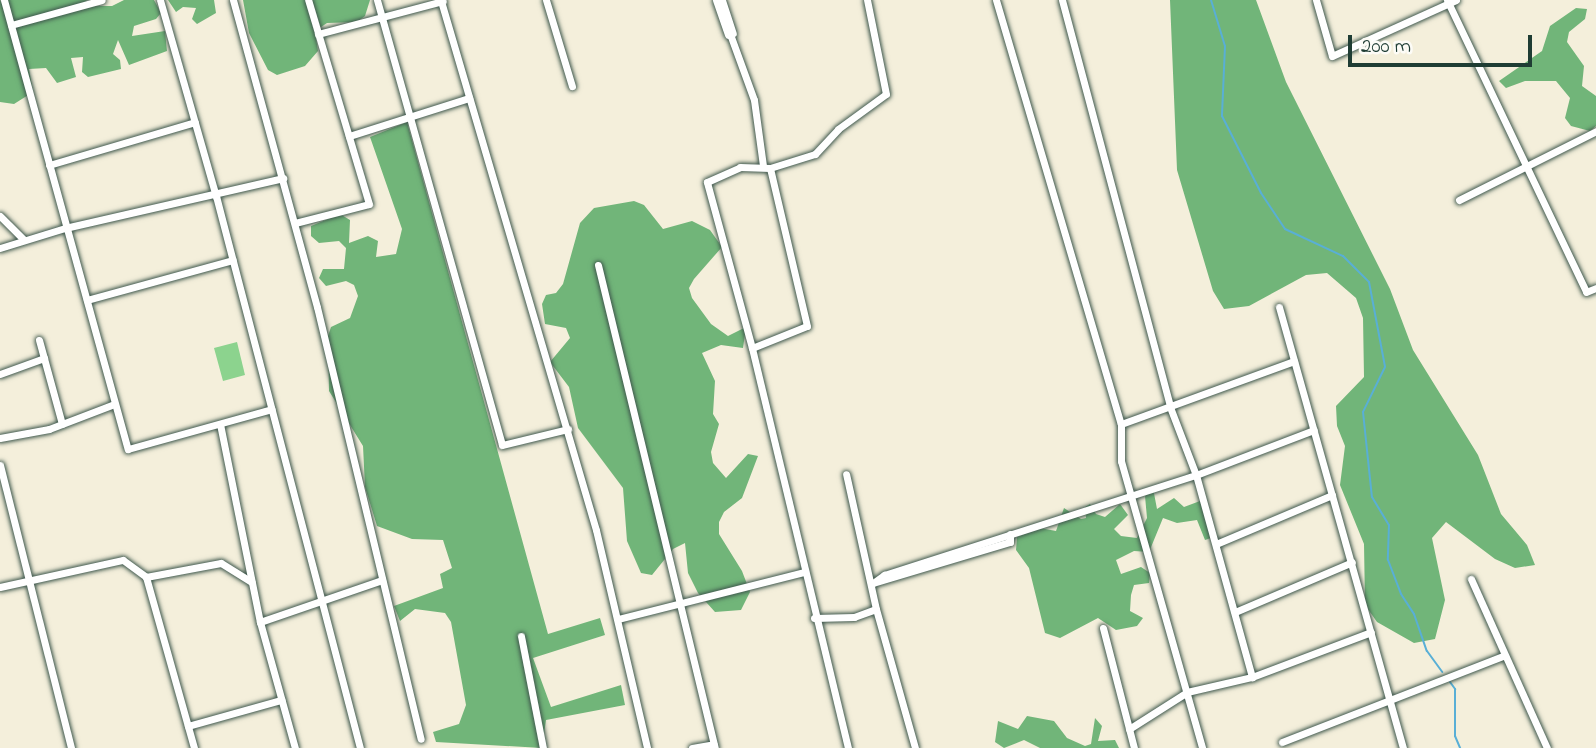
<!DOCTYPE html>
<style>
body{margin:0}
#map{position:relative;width:1596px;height:748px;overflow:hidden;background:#f4efdb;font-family:"Indie Flower",sans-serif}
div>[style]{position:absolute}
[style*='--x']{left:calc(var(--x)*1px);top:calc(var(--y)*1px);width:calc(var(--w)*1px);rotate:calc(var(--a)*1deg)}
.green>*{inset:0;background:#8cd38e}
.forest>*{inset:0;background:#71b579}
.stream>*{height:2px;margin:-1px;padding:0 1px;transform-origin:1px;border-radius:1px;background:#59afd6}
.roads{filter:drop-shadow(0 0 2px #3f584d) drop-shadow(0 0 2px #3f584d)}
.minor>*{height:7px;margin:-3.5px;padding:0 3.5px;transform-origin:3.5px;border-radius:3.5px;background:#fff}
span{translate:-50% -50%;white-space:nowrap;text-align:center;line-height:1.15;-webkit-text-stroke:5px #fdfcf7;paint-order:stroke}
.scale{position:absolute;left:1348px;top:35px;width:184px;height:32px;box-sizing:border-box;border:4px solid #1f3d34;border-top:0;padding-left:9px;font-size:21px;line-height:24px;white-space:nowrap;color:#1f3d34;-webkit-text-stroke:5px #fdfcf7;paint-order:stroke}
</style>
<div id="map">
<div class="green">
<i style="clip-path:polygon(237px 342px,245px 375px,223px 381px,214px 348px)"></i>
</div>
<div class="forest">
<i style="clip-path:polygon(0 0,7px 13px,11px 10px,7px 0,86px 0,93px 6px,112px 6px,124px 0,154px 0,161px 13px,156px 19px,134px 26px,132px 36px,165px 31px,167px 51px,129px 65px,118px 40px,113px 54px,120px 60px,121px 69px,88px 77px,82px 72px,83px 57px,71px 58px,76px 77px,57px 83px,46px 68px,29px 69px,33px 92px,14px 104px,0 102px)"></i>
<i style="clip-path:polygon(168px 0,214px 0,216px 13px,197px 24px,192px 19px,196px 8px,183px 7px,176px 12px)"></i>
<i style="clip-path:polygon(243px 0,370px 0,365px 16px,357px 22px,327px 23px,315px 31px,318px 51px,305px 66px,277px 75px,268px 70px,249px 33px)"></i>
<i style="clip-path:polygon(1170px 0,1256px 0,1286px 82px,1390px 289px,1413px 350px,1478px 455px,1501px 514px,1527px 545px,1535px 565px,1515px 568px,1495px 559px,1446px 522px,1432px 538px,1445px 600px,1435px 639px,1414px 643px,1377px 622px,1365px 605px,1364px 544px,1340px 485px,1345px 446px,1337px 426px,1336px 406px,1364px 377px,1363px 318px,1356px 298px,1327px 273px,1306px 275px,1249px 306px,1224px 309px,1213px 291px,1177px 170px)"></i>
<i style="clip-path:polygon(1576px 8px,1587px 9px,1585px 19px,1569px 32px,1567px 42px,1584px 66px,1582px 86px,1596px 96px,1596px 126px,1590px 131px,1571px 126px,1565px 118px,1570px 98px,1556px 81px,1525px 81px,1506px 88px,1499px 81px,1542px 51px,1550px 26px)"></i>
<i style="clip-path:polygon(407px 122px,548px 634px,600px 618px,605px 635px,533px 658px,551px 707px,621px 685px,625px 705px,546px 720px,542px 748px,436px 742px,433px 732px,459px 724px,466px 705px,451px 622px,445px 613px,415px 609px,400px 621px,394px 606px,443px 588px,440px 574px,452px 568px,443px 540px,412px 539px,377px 526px,365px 487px,363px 446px,329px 391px,328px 336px,331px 327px,350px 318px,358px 296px,354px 285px,346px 281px,326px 286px,319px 278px,323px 269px,344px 269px,346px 248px,339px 241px,319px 243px,311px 236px,311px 226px,340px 214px,350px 220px,349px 243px,368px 236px,378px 241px,376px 257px,396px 254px,402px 229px,370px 137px)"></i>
<i style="clip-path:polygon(634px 201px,644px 205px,663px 229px,692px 221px,710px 230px,722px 247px,694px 279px,689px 288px,692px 298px,711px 324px,728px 336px,746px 327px,743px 348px,721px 345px,702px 353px,715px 381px,713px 414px,719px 424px,711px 452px,713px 463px,726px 478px,748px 454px,758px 456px,742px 498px,724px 512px,719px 522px,719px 534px,742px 571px,750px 592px,741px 610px,715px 612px,698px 593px,688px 573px,685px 543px,673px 549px,652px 575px,641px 573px,627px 541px,623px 488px,578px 428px,569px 387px,550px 362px,570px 338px,566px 328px,545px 324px,542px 304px,546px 295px,556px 293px,563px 284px,580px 223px,594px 208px)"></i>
<i style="clip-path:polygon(1153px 488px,1157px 509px,1174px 498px,1184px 507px,1200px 501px,1210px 511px,1214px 537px,1205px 540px,1197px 520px,1177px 523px,1163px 518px,1149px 552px,1134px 551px,1116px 560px,1121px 574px,1141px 567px,1150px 573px,1149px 583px,1134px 585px,1131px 595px,1130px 611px,1143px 618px,1137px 626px,1116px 630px,1098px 618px,1060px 638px,1045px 633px,1029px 568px,1016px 550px,1017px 537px,1040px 528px,1056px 531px,1064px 508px,1081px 519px,1086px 518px,1085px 507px,1090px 504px,1096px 514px,1105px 517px,1120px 504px,1128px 515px,1114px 529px,1121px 536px,1137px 538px,1147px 518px,1145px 496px)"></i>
<i style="clip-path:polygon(1027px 716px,1054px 721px,1067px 738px,1085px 746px,1091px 744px,1095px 718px,1102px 726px,1098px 741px,1115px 740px,1119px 748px,1040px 748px,1024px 740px,1004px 748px,995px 742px,998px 721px,1018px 729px)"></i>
</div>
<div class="stream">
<i style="--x:1211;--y:0;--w:48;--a:73.1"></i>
<i style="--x:1225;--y:46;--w:70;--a:92.5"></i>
<i style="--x:1222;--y:116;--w:86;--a:63.1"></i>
<i style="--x:1261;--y:193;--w:43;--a:56.3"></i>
<i style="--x:1285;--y:229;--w:64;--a:25"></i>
<i style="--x:1343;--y:256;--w:37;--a:45"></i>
<i style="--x:1369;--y:282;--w:86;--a:79.3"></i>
<i style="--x:1385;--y:367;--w:50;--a:116.1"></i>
<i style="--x:1363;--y:412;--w:85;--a:84"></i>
<i style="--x:1372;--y:497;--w:33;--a:59"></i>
<i style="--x:1389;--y:525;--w:35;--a:92"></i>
<i style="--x:1388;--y:560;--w:36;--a:69"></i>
<i style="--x:1401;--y:594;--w:24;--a:57"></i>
<i style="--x:1414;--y:614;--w:39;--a:71"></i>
<i style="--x:1427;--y:651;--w:26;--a:54"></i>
<i style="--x:1450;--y:682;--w:9;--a:54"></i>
<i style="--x:1455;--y:689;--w:47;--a:90"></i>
<i style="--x:1455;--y:736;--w:13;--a:67"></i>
</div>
<div class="roads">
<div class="minor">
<i style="--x:4;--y:0;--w:466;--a:74.6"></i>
<i style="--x:128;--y:449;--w:149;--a:-15.5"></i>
<i style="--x:160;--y:0;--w:204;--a:74.1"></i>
<i style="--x:216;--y:196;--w:570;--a:75.38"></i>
<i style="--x:233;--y:0;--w:318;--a:74.7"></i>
<i style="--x:317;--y:307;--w:444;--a:76.5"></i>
<i style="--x:377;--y:0;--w:462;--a:74.3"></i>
<i style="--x:502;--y:445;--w:68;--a:-13.6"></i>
<i style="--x:546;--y:0;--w:90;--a:73.2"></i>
<i style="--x:716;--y:0;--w:37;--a:71"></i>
<i style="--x:722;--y:0;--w:35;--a:72"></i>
<i style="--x:996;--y:0;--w:442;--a:73.6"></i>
<i style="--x:1121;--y:424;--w:37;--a:90"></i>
<i style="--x:1121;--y:461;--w:298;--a:74.2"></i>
<i style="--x:1062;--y:0;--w:421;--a:75.1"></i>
<i style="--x:1170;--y:407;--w:73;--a:69.1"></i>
<i style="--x:1196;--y:475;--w:210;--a:74.5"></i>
<i style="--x:1316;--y:0;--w:58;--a:74.1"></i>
<i style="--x:1332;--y:56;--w:136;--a:-24.3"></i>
<i style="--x:1447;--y:0;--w:323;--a:64.5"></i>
<i style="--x:1586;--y:292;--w:11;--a:-22"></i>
<i style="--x:441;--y:1;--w:551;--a:73.67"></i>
<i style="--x:596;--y:530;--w:224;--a:76.8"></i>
<i style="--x:11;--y:25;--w:94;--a:-15.4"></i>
<i style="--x:318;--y:34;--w:129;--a:-14.8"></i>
<i style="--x:730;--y:34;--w:70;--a:70"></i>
<i style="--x:754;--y:100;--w:67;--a:82.2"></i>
<i style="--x:349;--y:136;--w:126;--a:-17.6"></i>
<i style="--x:49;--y:165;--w:152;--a:-16.4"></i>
<i style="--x:1459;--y:200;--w:153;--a:-26.7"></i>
<i style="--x:0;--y:216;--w:33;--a:45"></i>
<i style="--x:295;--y:223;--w:76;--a:-14.4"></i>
<i style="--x:369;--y:204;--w:213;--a:-106.6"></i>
<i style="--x:0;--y:248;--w:68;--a:-17.1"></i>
<i style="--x:65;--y:228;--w:224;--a:-12.9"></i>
<i style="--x:598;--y:265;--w:497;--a:76.4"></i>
<i style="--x:87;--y:300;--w:151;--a:-15.3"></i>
<i style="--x:1279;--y:307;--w:458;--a:74.3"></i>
<i style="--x:39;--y:340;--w:87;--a:74.7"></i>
<i style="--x:752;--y:348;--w:59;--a:-21.8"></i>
<i style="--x:807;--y:326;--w:162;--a:-103.2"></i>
<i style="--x:0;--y:374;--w:47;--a:-20"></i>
<i style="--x:220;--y:424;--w:202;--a:78.6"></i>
<i style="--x:260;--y:622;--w:131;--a:74.5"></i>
<i style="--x:1121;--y:424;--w:184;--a:-20"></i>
<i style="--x:0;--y:438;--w:50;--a:-10.4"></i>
<i style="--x:49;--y:429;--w:70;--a:-21"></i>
<i style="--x:0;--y:465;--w:292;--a:75.9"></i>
<i style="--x:1216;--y:544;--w:126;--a:-22.9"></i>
<i style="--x:146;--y:577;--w:178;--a:74.3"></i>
<i style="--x:1471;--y:579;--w:185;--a:65.8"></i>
<i style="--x:873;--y:583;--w:14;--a:-36"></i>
<i style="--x:884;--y:575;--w:328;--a:-17.8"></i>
<i style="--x:1196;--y:475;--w:126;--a:-20.9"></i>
<i style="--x:873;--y:583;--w:143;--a:-16.7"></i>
<i style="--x:1010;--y:542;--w:8;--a:-90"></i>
<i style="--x:0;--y:587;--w:126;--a:-12.4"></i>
<i style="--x:123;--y:560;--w:29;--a:36"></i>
<i style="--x:146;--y:577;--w:76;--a:-10.6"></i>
<i style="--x:221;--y:563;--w:36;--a:32"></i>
<i style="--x:876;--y:609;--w:144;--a:74.3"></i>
<i style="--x:1235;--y:612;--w:127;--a:-23.1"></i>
<i style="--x:814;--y:618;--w:40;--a:-1.4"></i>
<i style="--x:854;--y:617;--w:23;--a:-20"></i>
<i style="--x:876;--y:609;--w:138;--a:-102.5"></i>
<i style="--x:618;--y:619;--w:192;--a:-14.2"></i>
<i style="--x:260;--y:622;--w:129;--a:-19"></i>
<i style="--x:1103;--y:628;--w:124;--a:75.5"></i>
<i style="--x:521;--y:636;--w:114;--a:78.9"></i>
<i style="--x:188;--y:726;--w:97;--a:-15.6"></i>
<i style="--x:1129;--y:729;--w:69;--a:-32.5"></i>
<i style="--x:1187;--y:692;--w:67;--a:-13"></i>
<i style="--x:1252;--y:677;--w:127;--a:-20.7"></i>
<i style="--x:1282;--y:742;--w:239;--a:-21.3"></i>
<i style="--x:692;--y:748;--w:22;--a:-10"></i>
<i style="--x:848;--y:748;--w:411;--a:-103.5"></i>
<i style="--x:752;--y:348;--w:172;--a:-105.2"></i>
<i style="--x:707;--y:182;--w:36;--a:-24"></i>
<i style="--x:740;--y:167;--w:30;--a:2"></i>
<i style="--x:770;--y:168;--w:47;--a:-17.3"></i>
<i style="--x:815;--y:154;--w:34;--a:-47"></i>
<i style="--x:838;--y:129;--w:59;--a:-36.1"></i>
<i style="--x:886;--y:94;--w:96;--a:-101.4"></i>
</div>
</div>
<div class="scale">200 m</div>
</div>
